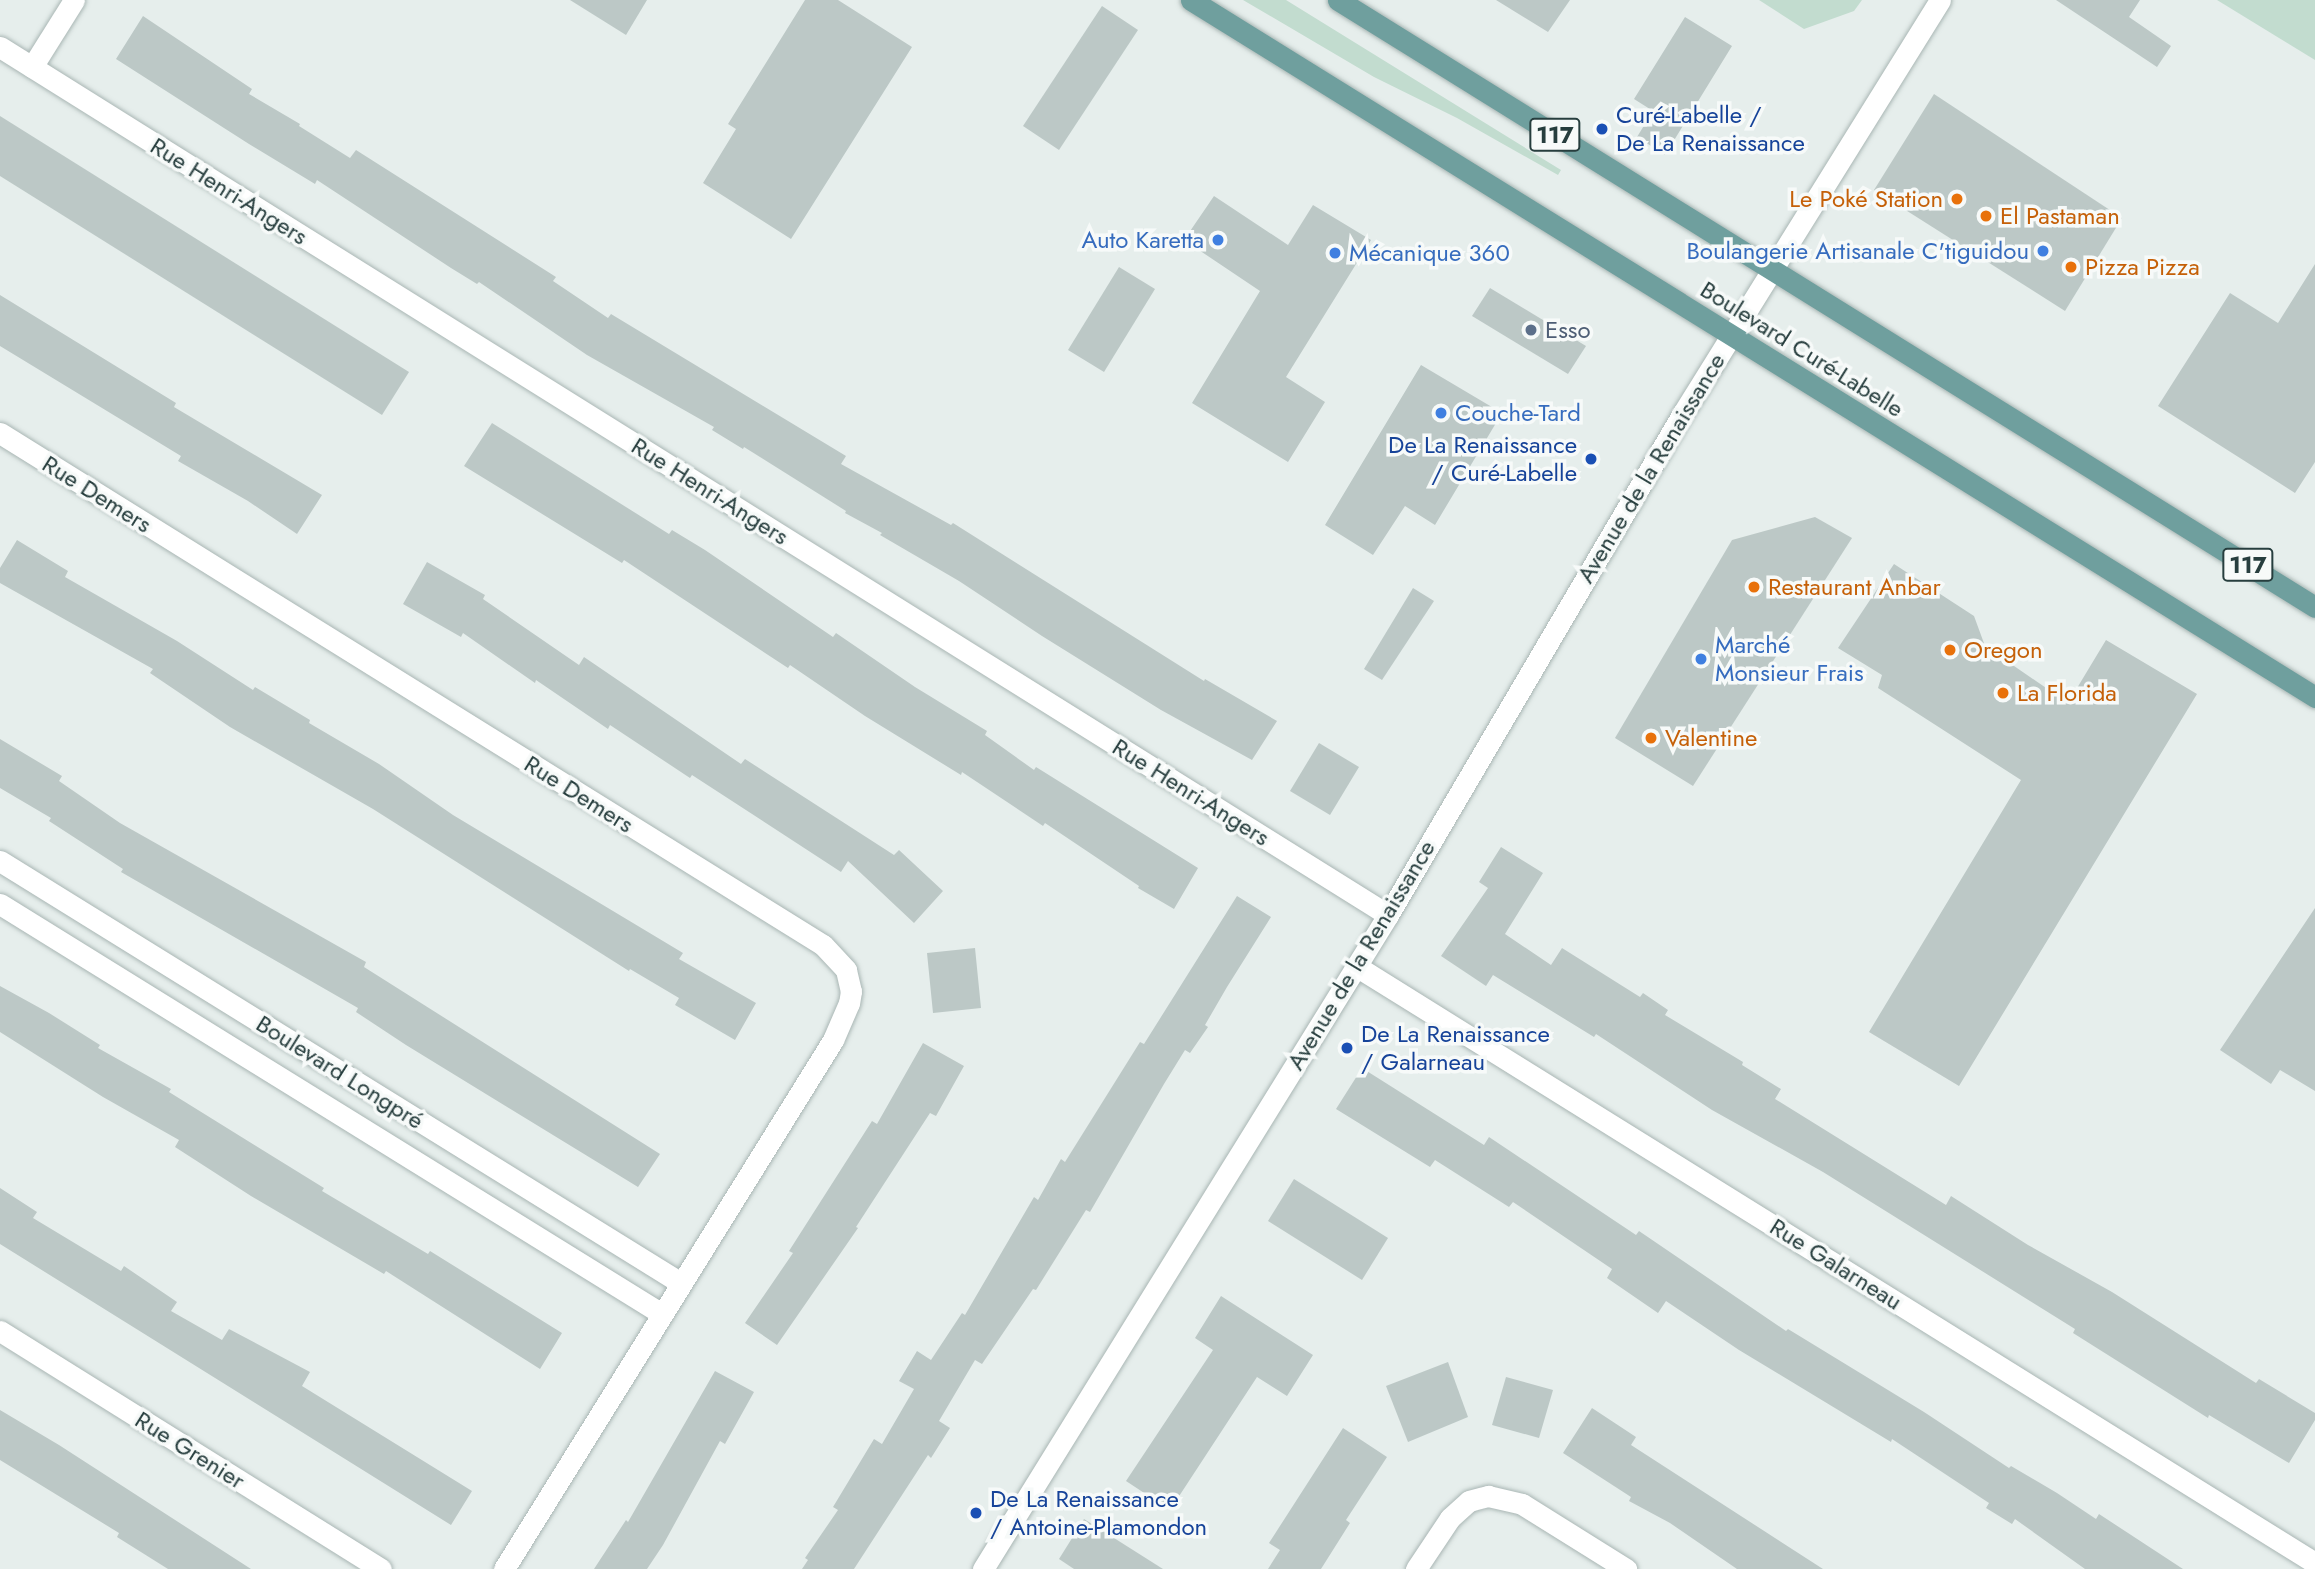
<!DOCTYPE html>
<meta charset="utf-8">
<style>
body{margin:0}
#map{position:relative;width:2315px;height:1569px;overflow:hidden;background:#e6eeec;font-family:Jost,sans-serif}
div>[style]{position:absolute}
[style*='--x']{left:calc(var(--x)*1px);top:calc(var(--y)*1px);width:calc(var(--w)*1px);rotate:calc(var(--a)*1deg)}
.green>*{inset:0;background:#c2dccf}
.building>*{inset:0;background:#bcc8c6}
.roads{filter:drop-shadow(0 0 2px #a9b6b4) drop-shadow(0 0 2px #a9b6b4)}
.minor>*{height:21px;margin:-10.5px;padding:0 10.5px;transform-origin:10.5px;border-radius:10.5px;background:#fff}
.tertiary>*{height:21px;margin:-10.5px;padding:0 10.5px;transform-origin:10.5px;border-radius:10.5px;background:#fff}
.primary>*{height:21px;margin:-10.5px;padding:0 10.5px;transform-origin:10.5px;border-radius:10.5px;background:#6f9f9e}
.dots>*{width:19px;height:19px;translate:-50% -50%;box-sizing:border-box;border:4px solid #f7faf9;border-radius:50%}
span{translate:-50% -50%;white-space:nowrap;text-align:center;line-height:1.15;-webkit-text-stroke:7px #f7faf9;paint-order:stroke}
.shield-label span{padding:2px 5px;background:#f7faf9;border:2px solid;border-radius:5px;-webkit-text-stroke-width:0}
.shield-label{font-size:23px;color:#273e3e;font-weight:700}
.transit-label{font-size:24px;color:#164399}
.left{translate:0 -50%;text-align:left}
.right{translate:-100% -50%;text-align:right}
.street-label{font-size:24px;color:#273e3e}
.food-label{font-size:24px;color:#c56008}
.shop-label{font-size:24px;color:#366cbe}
.service-label{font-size:24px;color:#4e5e75}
</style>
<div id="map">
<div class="green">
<i style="clip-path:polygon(1243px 0,1286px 0,1561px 170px,1558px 175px,1457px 118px,1374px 77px)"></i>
<i style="clip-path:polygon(1759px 0,1862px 0,1854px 11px,1804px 29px)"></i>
<i style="clip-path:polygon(2217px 0,2315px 0,2315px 60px)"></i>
</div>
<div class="building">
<i style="clip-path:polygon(570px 0,647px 0,626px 35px)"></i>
<i style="clip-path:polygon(805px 0,838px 0,912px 47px,791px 239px,703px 183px,736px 129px,728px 124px)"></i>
<i style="clip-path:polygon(1496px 0,1570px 0,1548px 32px)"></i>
<i style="clip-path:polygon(2056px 0,2140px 0,2129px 17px,2171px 46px,2157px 67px)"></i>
<i style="clip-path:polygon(1102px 6px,1138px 30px,1059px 150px,1023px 126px)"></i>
<i style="clip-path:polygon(143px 16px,252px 89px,249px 94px,300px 124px,299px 126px,350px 158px,356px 150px,556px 277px,553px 281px,608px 318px,611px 314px,846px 456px,841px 464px,951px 525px,953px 523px,1204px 681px,1205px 679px,1277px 721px,1252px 760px,1161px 710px,1042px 636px,959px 581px,880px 535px,882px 533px,845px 513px,846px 511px,744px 447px,743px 449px,712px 430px,714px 427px,587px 355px,479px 282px,477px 284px,451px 268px,317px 180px,315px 184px,249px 144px,116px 59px)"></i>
<i style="clip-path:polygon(1685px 17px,1732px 46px,1665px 155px,1637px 137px,1653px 111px,1634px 99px)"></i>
<i style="clip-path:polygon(1934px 94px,2122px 218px,2065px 311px,1874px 190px)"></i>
<i style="clip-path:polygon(0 116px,409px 372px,382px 415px,0 176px)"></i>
<i style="clip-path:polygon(1214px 196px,1288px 245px,1313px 205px,1371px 240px,1286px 377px,1325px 402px,1288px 462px,1192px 403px,1260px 291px,1184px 240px)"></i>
<i style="clip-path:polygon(2315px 264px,2315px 462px,2295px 493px,2158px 406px,2230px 293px,2278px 323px)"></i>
<i style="clip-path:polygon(1119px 267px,1155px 289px,1104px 372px,1068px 350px)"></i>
<i style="clip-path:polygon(1490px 288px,1586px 346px,1568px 374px,1472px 316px)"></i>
<i style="clip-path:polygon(0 295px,176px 403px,174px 407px,322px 495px,297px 534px,248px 501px,178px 461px,181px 456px,0 346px)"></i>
<i style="clip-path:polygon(1421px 365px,1502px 413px,1435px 525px,1405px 506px,1373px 555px,1325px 525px)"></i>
<i style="clip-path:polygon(492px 423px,669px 534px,672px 530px,705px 550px,833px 637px,836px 633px,915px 687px,987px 731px,985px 735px,1034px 770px,1036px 767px,1198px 868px,1174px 909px,1138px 888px,1139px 886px,1045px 823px,1043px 826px,962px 772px,961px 775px,865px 716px,790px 665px,788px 668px,624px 560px,622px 563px,464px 466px)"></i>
<i style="clip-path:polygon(1815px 517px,1852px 538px,1693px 786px,1615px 738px,1732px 540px)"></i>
<i style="clip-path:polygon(17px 540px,68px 571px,65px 577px,177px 641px,253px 690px,255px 687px,310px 720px,309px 723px,379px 764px,453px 815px,683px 953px,679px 959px,756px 1003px,735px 1040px,675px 1005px,679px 998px,630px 969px,629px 971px,373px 809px,230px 727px,150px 673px,153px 669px,0 583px,0 568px)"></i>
<i style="clip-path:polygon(427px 562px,485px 595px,483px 599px,579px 665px,584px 657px,741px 764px,745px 759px,894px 855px,899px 850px,943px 891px,914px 923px,848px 861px,841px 872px,692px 775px,690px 778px,610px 725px,608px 729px,536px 680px,535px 683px,463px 633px,461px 637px,403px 604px)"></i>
<i style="clip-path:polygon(1894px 564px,1974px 616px,1985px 646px,2068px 703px,2106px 640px,2197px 694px,1959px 1086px,1869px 1032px,2021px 780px,1878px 688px,1882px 675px,1838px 648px)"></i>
<i style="clip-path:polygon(1413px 588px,1434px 601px,1382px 680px,1364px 669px)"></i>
<i style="clip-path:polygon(0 739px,62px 776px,59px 781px,120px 823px,366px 962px,364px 967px,660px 1154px,638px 1187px,406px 1045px,356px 1012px,358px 1008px,121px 872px,123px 869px,49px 821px,51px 818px,0 788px)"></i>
<i style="clip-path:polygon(1319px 743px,1359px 767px,1330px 815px,1290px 791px)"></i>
<i style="clip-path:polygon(1501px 847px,1543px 873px,1505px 934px,1551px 965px,1562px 948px,1640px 997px,1643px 993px,1668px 1010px,1665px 1015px,1743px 1062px,1742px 1065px,1781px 1089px,1775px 1099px,1946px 1205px,1951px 1196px,2028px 1245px,2112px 1292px,2256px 1383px,2259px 1379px,2315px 1413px,2315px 1420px,2289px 1463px,2209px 1415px,2208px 1418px,2073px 1333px,2075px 1329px,1823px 1172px,1712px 1110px,1596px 1034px,1594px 1037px,1493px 975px,1486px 986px,1441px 956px,1488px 888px,1479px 882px)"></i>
<i style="clip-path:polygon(1237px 896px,1271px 917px,1227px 987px,1205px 1025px,1208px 1027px,1190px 1053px,1185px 1050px,1164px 1084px,1090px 1212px,1086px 1210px,1036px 1290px,1033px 1289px,982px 1364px,975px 1360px,939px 1421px,950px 1428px,931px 1458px,928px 1455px,854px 1569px,802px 1569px,808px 1560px,805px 1558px,838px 1510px,833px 1507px,874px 1439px,882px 1444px,914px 1389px,899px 1381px,917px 1351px,931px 1360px,962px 1313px,965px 1315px,1034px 1197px,1038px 1200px,1061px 1159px,1065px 1162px,1140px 1042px,1144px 1044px)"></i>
<i style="clip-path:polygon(2315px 908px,2315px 1091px,2280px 1070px,2271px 1084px,2220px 1050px)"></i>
<i style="clip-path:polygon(975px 948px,981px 1008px,933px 1013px,927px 953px)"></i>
<i style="clip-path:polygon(0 986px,49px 1013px,100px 1045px,98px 1048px,171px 1089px,169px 1092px,324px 1188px,322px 1191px,428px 1254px,430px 1251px,562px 1333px,540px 1369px,386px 1271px,384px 1274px,251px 1196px,175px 1147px,179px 1140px,103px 1097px,0 1032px)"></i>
<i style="clip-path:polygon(923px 1043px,964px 1066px,936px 1116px,930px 1113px,856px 1227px,858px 1228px,777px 1345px,745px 1323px,793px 1253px,789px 1251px,872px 1121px,877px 1124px)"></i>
<i style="clip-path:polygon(1362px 1068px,1484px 1145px,1489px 1137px,1636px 1235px,1639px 1231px,1786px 1331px,1788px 1329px,1924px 1412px,2009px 1468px,2011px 1466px,2057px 1493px,2096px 1519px,2099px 1514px,2183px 1569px,2085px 1569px,2015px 1519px,2012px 1524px,1986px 1508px,1989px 1503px,1892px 1439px,1891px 1442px,1739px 1350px,1666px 1301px,1658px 1313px,1607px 1278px,1612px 1269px,1513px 1202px,1509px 1207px,1435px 1160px,1430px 1167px,1336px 1109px)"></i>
<i style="clip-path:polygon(1294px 1179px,1388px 1238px,1362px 1280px,1268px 1221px)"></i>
<i style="clip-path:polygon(0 1188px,37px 1212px,33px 1218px,121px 1271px,124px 1266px,177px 1302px,171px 1311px,222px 1340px,229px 1329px,310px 1372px,302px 1386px,472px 1491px,451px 1525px,0 1244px)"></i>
<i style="clip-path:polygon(1221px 1296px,1313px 1355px,1287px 1396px,1257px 1377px,1170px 1510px,1126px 1481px,1213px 1350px,1195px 1338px)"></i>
<i style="clip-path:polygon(1448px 1362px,1468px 1417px,1408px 1442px,1386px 1386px)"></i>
<i style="clip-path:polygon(715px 1371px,754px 1392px,725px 1444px,720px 1441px,663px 1545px,647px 1569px,594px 1569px,626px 1520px,628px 1522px)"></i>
<i style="clip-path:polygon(1506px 1377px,1553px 1390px,1539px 1438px,1492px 1425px)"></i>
<i style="clip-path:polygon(1592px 1408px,1636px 1437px,1631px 1445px,1823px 1569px,1737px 1569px,1670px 1523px,1629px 1501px,1631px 1497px,1563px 1453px)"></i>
<i style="clip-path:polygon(0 1410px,59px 1445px,251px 1569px,168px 1569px,117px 1537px,119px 1533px,0 1460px)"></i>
<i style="clip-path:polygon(1343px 1428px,1387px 1457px,1346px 1520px,1350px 1523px,1321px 1569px,1268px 1569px,1280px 1550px,1269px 1543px)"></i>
<i style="clip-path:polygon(1084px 1519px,1163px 1569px,1074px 1569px,1059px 1559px)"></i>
</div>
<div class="roads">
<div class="minor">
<i style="--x:0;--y:47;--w:1637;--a:32.02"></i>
<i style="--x:32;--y:67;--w:79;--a:-57.9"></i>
<i style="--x:0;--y:433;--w:969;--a:31.89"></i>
<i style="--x:823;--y:945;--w:34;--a:47"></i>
<i style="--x:846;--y:970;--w:22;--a:77"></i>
<i style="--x:851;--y:991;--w:12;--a:99"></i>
<i style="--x:849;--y:1003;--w:40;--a:113.4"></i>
<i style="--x:833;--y:1040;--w:623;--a:121.88"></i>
<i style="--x:0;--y:861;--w:801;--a:31.79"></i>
<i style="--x:0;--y:904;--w:779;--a:31.77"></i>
<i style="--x:1356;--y:966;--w:1130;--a:31.9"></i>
<i style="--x:0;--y:1331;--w:449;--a:32"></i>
<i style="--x:1416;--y:1569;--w:61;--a:-56.3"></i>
<i style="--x:1450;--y:1518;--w:25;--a:-42"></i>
<i style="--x:1469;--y:1501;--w:20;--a:-15"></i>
<i style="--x:1488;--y:1496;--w:35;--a:13"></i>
<i style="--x:1522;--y:1504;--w:123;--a:32"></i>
</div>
<div class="tertiary">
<i style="--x:983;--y:1569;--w:769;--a:-58.23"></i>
<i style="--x:1388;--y:915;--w:582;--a:-59.56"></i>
<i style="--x:1683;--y:413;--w:486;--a:-58.1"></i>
</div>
<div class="primary">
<i style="--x:1191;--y:0;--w:1323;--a:31.8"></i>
<i style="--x:1338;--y:0;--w:1150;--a:31.85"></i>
</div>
</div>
<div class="dots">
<i style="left:1602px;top:129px;background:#1a4fb4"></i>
<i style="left:1957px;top:199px;background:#e8710a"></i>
<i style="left:1986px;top:216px;background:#e8710a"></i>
<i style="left:1218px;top:240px;background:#3f7fe0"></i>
<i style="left:2043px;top:251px;background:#3f7fe0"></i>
<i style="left:1335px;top:253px;background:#3f7fe0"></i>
<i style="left:2071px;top:267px;background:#e8710a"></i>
<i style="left:1531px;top:330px;background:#5c6f8a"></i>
<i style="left:1441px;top:413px;background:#3f7fe0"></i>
<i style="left:1591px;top:459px;background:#1a4fb4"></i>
<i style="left:1754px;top:587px;background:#e8710a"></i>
<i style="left:1950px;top:650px;background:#e8710a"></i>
<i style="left:1701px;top:659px;background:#3f7fe0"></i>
<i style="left:2003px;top:693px;background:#e8710a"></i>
<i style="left:1651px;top:738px;background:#e8710a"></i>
<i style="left:1347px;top:1048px;background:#1a4fb4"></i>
<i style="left:976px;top:1513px;background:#1a4fb4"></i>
</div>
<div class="shield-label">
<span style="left:1555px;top:135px">117</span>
<span style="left:2248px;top:565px">117</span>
</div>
<div class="transit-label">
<span class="left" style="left:1616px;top:129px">Curé-Labelle /<br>De La Renaissance</span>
<span class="right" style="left:1577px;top:459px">De La Renaissance<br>/ Curé-Labelle</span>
<span class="left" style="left:1361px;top:1048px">De La Renaissance<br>/ Galarneau</span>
<span class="left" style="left:990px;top:1513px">De La Renaissance<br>/ Antoine-Plamondon</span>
</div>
<div class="street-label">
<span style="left:229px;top:191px;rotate:32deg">Rue Henri-Angers</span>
<span style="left:1802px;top:349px;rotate:32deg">Boulevard Curé-Labelle</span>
<span style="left:1651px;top:468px;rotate:-59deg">Avenue de la Renaissance</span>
<span style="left:710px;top:491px;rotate:32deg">Rue Henri-Angers</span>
<span style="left:97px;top:494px;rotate:32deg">Rue Demers</span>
<span style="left:1191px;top:792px;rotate:32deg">Rue Henri-Angers</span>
<span style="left:579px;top:794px;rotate:32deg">Rue Demers</span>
<span style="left:1361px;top:955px;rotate:-59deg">Avenue de la Renaissance</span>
<span style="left:340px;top:1072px;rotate:32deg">Boulevard Longpré</span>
<span style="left:1836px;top:1264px;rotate:32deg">Rue Galarneau</span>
<span style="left:190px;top:1450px;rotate:32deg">Rue Grenier</span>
</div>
<div class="food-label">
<span class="right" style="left:1943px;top:199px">Le Poké Station</span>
<span class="left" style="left:2000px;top:216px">El Pastaman</span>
<span class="left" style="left:2085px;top:267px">Pizza Pizza</span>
<span class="left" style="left:1768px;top:587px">Restaurant Anbar</span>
<span class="left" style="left:1964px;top:650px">Oregon</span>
<span class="left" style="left:2017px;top:693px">La Florida</span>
<span class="left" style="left:1665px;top:738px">Valentine</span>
</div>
<div class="shop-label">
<span class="right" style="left:1204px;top:240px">Auto Karetta</span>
<span class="right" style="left:2029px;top:251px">Boulangerie Artisanale C'tiguidou</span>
<span class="left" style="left:1349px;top:253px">Mécanique 360</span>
<span class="left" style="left:1455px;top:413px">Couche-Tard</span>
<span class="left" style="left:1715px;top:659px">Marché<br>Monsieur Frais</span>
</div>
<div class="service-label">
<span class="left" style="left:1545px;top:330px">Esso</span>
</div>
</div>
